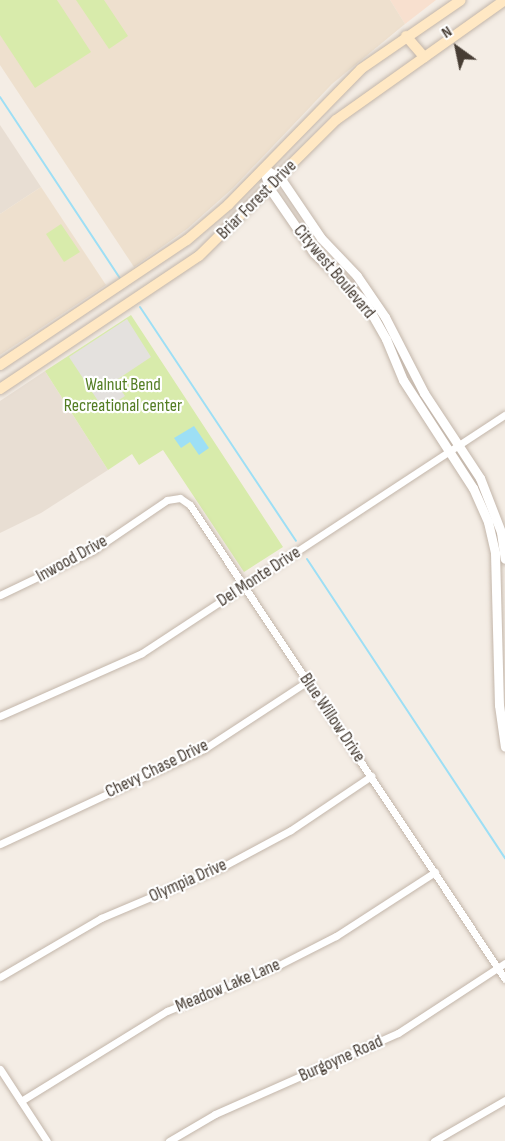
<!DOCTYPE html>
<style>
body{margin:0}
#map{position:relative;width:505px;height:1141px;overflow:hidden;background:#f4ede5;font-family:"Sofia Sans Condensed",sans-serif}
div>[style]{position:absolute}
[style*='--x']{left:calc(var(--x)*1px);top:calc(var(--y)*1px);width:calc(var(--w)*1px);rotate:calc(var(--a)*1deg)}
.residential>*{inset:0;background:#e8ded3}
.commercial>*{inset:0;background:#f8e0cf}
.education>*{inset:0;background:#eee0ce}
.green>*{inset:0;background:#d8ebab}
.parking>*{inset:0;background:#e4e1de}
.water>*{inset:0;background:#9ddff5}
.stream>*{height:2px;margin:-1px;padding:0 1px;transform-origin:1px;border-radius:1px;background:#9ddff5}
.roads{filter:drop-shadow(0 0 2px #c3b6aa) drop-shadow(0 0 2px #c3b6aa)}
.minor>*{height:7px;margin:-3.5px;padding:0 3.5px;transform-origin:3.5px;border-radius:3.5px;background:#fff}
.tertiary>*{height:9px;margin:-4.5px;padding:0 4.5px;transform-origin:4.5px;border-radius:4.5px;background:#fff}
.secondary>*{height:10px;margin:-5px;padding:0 5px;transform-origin:5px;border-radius:5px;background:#ffe8c4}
span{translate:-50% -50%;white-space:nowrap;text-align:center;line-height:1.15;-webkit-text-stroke:4.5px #fff;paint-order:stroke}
.street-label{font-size:18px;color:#473d34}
.park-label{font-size:18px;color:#537d23}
.north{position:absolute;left:427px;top:18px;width:60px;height:60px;-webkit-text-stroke:4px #fff;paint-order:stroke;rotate:327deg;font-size:16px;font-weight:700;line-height:24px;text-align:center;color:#473d34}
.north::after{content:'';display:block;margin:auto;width:21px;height:27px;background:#473d34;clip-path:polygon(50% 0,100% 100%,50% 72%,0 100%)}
</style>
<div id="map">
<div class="residential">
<i style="clip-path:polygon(0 125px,41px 187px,0 214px)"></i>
<i style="clip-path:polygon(45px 371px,108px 470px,41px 513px,0 533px,0 401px)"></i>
</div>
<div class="commercial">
<i style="clip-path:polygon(390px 0,436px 0,405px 24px)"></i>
</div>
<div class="education">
<i style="clip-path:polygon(0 0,390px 0,405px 24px,332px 84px,233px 188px,187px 229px,134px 267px,0 65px)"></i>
<i style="clip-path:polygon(41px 187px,106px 285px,0 355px,0 214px)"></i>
</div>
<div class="green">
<i style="clip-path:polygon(0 0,57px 0,91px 52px,35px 88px,0 35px)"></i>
<i style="clip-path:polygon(76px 0,104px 0,128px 36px,109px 49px)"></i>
<i style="clip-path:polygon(61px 224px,80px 252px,64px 262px,46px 234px)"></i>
<i style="clip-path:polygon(131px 315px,283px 547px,244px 572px,163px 450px,139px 465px,132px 454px,108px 470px,45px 371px)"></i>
</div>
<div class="parking">
<i style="clip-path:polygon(127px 319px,151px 357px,115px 381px,125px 396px,104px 410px,69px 357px)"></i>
</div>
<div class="water">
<i style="clip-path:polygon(194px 426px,209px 448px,199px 455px,190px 442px,181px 448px,174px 438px)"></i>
</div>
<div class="stream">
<i style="--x:0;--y:97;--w:217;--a:56.5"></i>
<i style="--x:140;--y:307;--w:281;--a:56.3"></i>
<i style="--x:307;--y:559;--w:359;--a:56.5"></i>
</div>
<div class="roads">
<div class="minor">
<i style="--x:0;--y:595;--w:102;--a:-25.6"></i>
<i style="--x:92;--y:551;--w:91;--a:-34.2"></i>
<i style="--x:167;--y:500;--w:13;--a:-9"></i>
<i style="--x:180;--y:498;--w:12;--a:35"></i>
<i style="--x:190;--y:505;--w:569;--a:56.39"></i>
<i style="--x:0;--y:716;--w:155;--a:-23.9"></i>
<i style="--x:142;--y:653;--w:434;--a:-33.3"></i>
<i style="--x:0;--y:844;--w:225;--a:-25"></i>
<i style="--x:204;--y:749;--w:124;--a:-33.2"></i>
<i style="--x:0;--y:977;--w:117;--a:-30.3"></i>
<i style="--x:101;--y:918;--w:131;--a:-22.9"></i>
<i style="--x:222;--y:867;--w:78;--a:-28.2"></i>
<i style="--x:291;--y:830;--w:97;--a:-34"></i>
<i style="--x:0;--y:1069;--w:86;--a:56.9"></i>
<i style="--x:21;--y:1101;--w:172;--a:-31.7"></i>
<i style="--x:167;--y:1011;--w:121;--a:-22.3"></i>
<i style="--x:279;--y:965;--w:64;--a:-27"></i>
<i style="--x:336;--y:936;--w:118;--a:-32.9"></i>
<i style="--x:169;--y:1141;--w:53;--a:-30.4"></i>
<i style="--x:215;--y:1114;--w:200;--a:-23.9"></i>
<i style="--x:398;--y:1033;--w:128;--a:-33.2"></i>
<i style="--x:434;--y:1141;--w:82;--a:-30"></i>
</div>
<div class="tertiary">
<i style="--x:263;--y:168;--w:22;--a:72"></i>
<i style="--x:270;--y:189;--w:78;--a:55.5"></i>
<i style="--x:314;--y:253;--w:71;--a:43.9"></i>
<i style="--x:365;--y:302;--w:43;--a:60.4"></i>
<i style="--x:386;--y:339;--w:44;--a:67.5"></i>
<i style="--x:403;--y:380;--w:129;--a:57.1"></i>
<i style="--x:473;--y:488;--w:37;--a:66"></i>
<i style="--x:488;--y:522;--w:32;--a:77"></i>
<i style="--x:495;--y:553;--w:152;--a:88.5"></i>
<i style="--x:499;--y:705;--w:42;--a:81.9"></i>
<i style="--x:263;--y:168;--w:21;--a:31"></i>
<i style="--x:281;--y:179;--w:71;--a:55.9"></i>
<i style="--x:321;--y:238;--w:52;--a:46.5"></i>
<i style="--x:357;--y:276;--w:50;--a:55.7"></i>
<i style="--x:385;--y:317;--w:85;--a:62.8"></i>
<i style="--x:424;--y:393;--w:102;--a:56.6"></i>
<i style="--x:480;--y:478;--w:58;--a:68.7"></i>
<i style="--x:501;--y:532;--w:27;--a:82"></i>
</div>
<div class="secondary">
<i style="--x:406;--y:36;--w:28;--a:49"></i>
<i style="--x:0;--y:365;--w:225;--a:-33.8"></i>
<i style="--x:187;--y:240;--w:54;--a:-40.5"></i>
<i style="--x:228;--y:205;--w:190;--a:-45.6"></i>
<i style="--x:361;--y:69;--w:121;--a:-34.6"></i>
<i style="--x:0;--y:389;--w:239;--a:-33.8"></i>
<i style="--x:199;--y:256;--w:193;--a:-44.8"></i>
<i style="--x:336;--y:120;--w:207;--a:-35.4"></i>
</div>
</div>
<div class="street-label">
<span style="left:257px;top:200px;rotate:-45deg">Briar Forest Drive</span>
<span style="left:334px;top:272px;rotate:50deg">Citywest Boulevard</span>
<span style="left:72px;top:559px;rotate:-29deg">Inwood Drive</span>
<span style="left:259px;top:577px;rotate:-33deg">Del Monte Drive</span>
<span style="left:332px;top:718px;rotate:56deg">Blue Willow Drive</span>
<span style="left:157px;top:769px;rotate:-26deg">Chevy Chase Drive</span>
<span style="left:188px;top:881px;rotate:-24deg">Olympia Drive</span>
<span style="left:228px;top:986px;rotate:-23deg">Meadow Lake Lane</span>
<span style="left:341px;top:1059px;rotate:-24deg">Burgoyne Road</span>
</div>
<div class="park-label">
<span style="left:123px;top:396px">Walnut Bend<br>Recreational center</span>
</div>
<div class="north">N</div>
</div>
